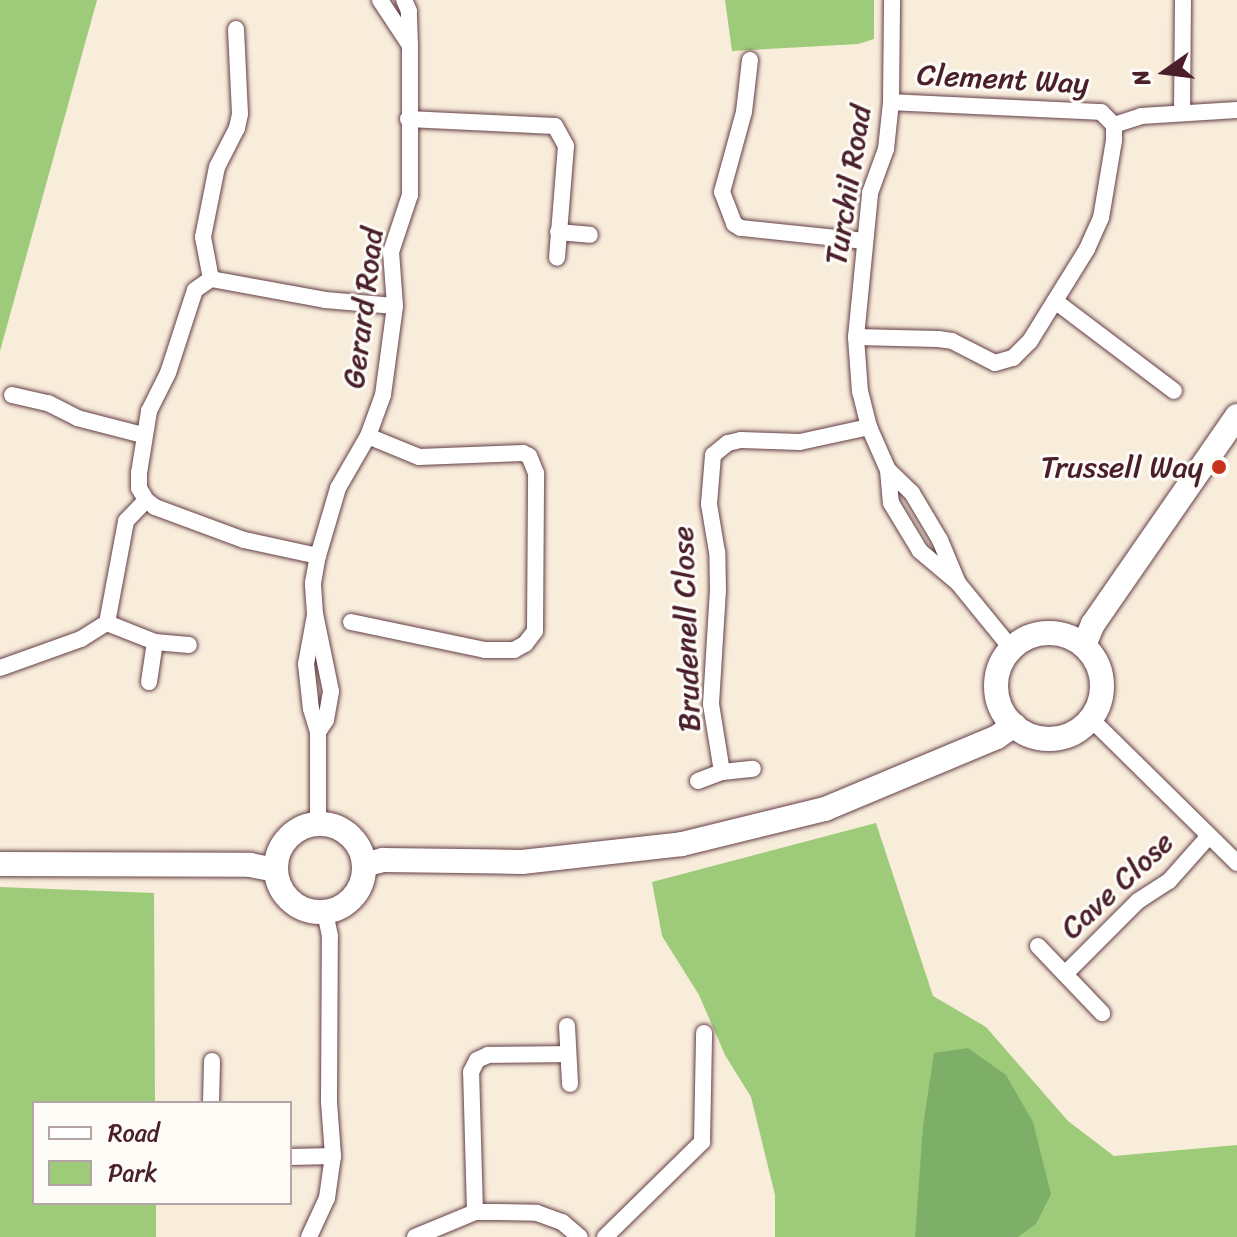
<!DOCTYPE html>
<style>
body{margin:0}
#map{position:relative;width:1237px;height:1237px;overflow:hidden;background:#f8ecdb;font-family:Sriracha,sans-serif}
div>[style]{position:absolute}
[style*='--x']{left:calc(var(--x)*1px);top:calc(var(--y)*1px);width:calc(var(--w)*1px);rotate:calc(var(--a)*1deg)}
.green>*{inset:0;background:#9dcb79}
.forest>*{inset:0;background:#7eaf69}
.roads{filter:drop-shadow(0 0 2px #643e45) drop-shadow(0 0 2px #643e45)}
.street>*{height:16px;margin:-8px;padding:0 8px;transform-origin:8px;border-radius:8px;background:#fff}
.secondary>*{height:24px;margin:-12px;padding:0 12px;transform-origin:12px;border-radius:12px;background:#fff}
.secondary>.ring{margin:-12px;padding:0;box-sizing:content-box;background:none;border:24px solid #fff;border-radius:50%}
.dots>*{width:22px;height:22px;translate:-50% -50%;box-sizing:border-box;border:4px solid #fdfcf7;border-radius:50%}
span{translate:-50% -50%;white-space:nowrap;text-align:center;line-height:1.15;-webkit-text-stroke:6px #fdfcf7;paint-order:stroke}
.street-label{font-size:30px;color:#4a1f2b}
.poi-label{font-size:30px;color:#4a1f2b}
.right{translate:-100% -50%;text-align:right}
.legend{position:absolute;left:32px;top:1101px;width:260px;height:104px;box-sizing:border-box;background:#fdfcf7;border:2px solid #b5a4a5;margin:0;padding:10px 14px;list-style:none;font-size:24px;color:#4a1f2b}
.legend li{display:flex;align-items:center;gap:16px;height:40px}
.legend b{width:40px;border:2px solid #b5a4a5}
.north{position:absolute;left:1125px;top:32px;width:80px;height:80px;-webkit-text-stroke:6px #fdfcf7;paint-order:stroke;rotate:256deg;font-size:22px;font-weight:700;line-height:32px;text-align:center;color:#4a1f2b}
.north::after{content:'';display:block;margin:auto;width:28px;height:36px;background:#4a1f2b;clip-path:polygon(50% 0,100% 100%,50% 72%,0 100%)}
</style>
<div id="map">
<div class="green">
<i style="clip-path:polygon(0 0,97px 0,0 351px)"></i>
<i style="clip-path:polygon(725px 0,874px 0,874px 39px,858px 44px,732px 51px)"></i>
<i style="clip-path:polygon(876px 823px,933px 996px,986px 1027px,1068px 1121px,1114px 1156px,1237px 1145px,1237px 1237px,775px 1237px,775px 1195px,751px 1097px,725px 1055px,699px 995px,662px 936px,652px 882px)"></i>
<i style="clip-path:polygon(0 887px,154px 893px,155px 1103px,34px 1103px,34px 1203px,156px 1203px,156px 1237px,0 1237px)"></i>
</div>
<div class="forest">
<i style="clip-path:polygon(968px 1048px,1006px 1075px,1033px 1122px,1051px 1194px,1036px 1224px,1018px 1237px,915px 1237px,923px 1126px,934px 1053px)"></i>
</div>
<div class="roads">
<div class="street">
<i style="--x:380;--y:0;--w:53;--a:56.6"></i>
<i style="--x:750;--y:60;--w:52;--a:96.6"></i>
<i style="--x:744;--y:112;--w:83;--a:105.4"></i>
<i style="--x:722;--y:192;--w:34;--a:69"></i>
<i style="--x:734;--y:224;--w:8;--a:30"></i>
<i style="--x:741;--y:228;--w:124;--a:6"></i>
<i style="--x:1182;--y:113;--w:113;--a:-89.5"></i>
<i style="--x:408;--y:119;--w:147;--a:2.7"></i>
<i style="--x:555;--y:126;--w:23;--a:61"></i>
<i style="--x:566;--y:146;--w:112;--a:94.6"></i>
<i style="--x:1114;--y:125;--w:28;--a:-18"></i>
<i style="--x:1141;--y:116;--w:96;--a:-3.6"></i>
<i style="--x:558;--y:232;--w:32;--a:5"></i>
<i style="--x:211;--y:279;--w:43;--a:-100.8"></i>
<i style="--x:203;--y:237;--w:71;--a:-78.7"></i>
<i style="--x:217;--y:167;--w:44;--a:-62.9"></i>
<i style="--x:237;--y:128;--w:14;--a:-78"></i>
<i style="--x:240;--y:114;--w:85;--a:-92.7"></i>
<i style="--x:1055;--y:301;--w:149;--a:37.1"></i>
<i style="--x:856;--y:337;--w:82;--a:1.4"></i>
<i style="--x:938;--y:339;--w:14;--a:8"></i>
<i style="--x:952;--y:341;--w:48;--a:27.1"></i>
<i style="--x:995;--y:363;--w:19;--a:-16"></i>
<i style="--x:1013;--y:358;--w:24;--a:-45"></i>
<i style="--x:1030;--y:341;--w:108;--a:-58.2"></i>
<i style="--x:1087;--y:249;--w:34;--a:-66"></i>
<i style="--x:1101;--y:218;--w:79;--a:-80.5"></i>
<i style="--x:1114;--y:140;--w:15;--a:-90"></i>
<i style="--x:1114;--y:125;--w:18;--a:-135"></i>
<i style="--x:1101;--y:112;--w:210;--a:-177.3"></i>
<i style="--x:12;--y:395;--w:37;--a:13"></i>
<i style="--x:48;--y:403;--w:33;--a:27"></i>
<i style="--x:77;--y:418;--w:68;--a:14.4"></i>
<i style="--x:888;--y:470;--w:47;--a:-113.8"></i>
<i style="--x:869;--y:427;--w:36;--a:-104"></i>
<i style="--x:860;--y:392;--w:55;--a:-94.2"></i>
<i style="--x:856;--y:337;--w:145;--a:-84.4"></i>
<i style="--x:870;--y:193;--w:47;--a:-70"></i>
<i style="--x:886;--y:149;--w:47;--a:-83.9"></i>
<i style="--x:891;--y:102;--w:102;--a:-89.4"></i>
<i style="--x:318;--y:556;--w:76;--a:-167.8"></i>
<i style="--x:244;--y:540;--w:95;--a:-159.7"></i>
<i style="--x:155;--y:507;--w:11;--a:-142"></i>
<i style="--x:146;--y:500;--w:14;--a:-120"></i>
<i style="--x:139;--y:488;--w:15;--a:-90"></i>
<i style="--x:139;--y:473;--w:63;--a:-80.8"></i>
<i style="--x:149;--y:411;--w:42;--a:-63.4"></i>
<i style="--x:168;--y:373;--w:87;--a:-72"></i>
<i style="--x:195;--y:290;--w:19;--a:-35"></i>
<i style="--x:211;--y:279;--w:116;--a:10.4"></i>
<i style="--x:325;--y:300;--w:70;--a:4.9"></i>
<i style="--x:958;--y:583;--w:47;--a:-112.7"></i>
<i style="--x:940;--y:540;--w:55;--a:-120.8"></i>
<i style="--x:912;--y:493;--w:33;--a:-136"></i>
<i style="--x:888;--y:470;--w:33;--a:85"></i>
<i style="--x:891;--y:503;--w:56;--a:58.9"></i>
<i style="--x:920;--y:551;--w:50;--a:40.1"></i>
<i style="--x:958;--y:583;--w:84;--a:50.8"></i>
<i style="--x:315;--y:615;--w:50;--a:100.4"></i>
<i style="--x:306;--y:664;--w:45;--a:83.7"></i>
<i style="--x:311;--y:709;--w:24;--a:73"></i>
<i style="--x:318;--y:732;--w:91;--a:90"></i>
<i style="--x:351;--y:622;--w:137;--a:11.8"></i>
<i style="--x:485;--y:650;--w:29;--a:0"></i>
<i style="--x:514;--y:650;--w:13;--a:-29"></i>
<i style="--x:525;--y:644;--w:16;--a:-52"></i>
<i style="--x:535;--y:631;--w:158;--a:-89.6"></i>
<i style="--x:536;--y:473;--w:18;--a:-112"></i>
<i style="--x:529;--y:456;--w:7;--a:-153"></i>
<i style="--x:523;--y:453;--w:104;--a:177.8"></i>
<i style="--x:419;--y:457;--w:55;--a:-157.6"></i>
<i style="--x:107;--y:623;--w:52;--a:21.6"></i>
<i style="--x:0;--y:668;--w:86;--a:-19.7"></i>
<i style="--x:81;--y:639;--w:31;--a:-32"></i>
<i style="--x:107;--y:623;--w:104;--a:-79.4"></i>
<i style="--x:126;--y:521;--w:29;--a:-46"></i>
<i style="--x:149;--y:682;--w:40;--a:-81.5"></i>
<i style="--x:155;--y:642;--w:34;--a:5"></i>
<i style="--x:1091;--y:719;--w:205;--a:44.6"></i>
<i style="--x:318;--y:732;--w:14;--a:-56"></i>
<i style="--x:326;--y:720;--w:29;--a:-80"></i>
<i style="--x:331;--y:691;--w:79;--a:-101.7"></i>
<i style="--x:315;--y:614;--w:31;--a:-94"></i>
<i style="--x:313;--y:583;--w:27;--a:-80"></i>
<i style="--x:318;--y:556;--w:71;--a:-73.6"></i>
<i style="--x:338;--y:488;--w:60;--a:-60"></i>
<i style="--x:368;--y:436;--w:44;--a:-69.9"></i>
<i style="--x:383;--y:395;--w:90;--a:-82.3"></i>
<i style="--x:395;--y:306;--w:54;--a:-94.2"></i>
<i style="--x:391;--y:252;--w:60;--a:-71.6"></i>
<i style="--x:410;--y:195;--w:149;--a:-90"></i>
<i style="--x:410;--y:46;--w:35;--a:-92"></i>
<i style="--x:409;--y:11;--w:12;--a:-114"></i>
<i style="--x:722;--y:772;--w:69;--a:-99.2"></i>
<i style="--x:711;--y:704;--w:113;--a:-86.5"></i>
<i style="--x:718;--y:591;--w:39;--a:-91"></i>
<i style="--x:717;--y:552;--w:49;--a:-99.5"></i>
<i style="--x:709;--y:504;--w:49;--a:-85.3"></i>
<i style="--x:713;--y:455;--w:19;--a:-39"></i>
<i style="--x:728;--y:443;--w:13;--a:-13"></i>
<i style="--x:741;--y:440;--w:59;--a:1.9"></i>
<i style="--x:800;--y:442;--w:71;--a:-12.3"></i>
<i style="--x:698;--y:781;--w:26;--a:-21"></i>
<i style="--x:722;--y:772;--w:31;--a:-6"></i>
<i style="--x:1038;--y:946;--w:93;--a:46.3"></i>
<i style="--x:1065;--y:974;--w:103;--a:-45"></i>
<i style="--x:1138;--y:901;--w:37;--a:-33"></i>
<i style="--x:1169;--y:881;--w:59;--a:-48.4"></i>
<i style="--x:567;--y:1026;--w:58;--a:87"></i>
<i style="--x:211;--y:1103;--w:42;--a:-88.6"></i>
<i style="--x:290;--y:1157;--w:43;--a:-1.3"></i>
<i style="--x:475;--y:1212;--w:140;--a:-91.6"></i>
<i style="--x:471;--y:1072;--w:13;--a:-63"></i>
<i style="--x:477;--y:1060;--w:12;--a:-24"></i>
<i style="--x:488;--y:1055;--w:80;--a:-0.7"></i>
<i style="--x:309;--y:1237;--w:43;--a:-65.2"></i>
<i style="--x:327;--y:1198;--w:42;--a:-81.9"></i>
<i style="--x:333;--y:1156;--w:54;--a:-94.2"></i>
<i style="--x:329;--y:1102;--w:166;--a:-89.7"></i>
<i style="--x:330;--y:936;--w:25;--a:-102"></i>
<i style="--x:415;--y:1237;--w:65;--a:-22.6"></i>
<i style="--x:475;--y:1212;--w:23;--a:0"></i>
<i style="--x:498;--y:1212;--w:39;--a:1"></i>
<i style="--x:537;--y:1213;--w:27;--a:20"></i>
<i style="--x:562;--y:1222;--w:23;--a:40"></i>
<i style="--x:605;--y:1237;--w:136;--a:-44.4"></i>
<i style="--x:702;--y:1142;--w:109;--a:-88.9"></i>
</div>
<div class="secondary">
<i class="ring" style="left:996px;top:633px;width:82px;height:82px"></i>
<i style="--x:1084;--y:645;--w:23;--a:-67"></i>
<i style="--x:1093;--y:624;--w:253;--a:-55.3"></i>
<i class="ring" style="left:276px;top:824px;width:64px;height:64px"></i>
<i style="--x:0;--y:864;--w:250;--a:0.2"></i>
<i style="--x:250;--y:865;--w:26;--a:11"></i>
<i style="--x:364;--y:865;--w:20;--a:-15"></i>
<i style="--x:383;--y:860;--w:139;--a:0.8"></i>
<i style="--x:522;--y:862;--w:161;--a:-6.4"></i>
<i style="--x:682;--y:844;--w:147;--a:-13.8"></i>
<i style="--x:825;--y:809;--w:186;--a:-22.7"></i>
<i style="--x:997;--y:737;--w:21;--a:-35"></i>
</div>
</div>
<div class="dots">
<i style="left:1219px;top:467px;background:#c8321e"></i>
</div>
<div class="street-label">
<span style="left:1003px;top:79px;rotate:3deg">Clement Way</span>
<span style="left:848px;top:185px;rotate:-81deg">Turchil Road</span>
<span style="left:363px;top:308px;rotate:-83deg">Gerard Road</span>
<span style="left:686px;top:629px;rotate:-92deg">Brudenell Close</span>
<span style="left:1117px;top:885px;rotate:-43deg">Cave Close</span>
</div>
<div class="poi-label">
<span class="right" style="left:1203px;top:467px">Trussell Way</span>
</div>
<ul class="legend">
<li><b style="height:10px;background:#fff"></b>Road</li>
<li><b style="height:22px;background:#9dcb79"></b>Park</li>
</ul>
<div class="north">N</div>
</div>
